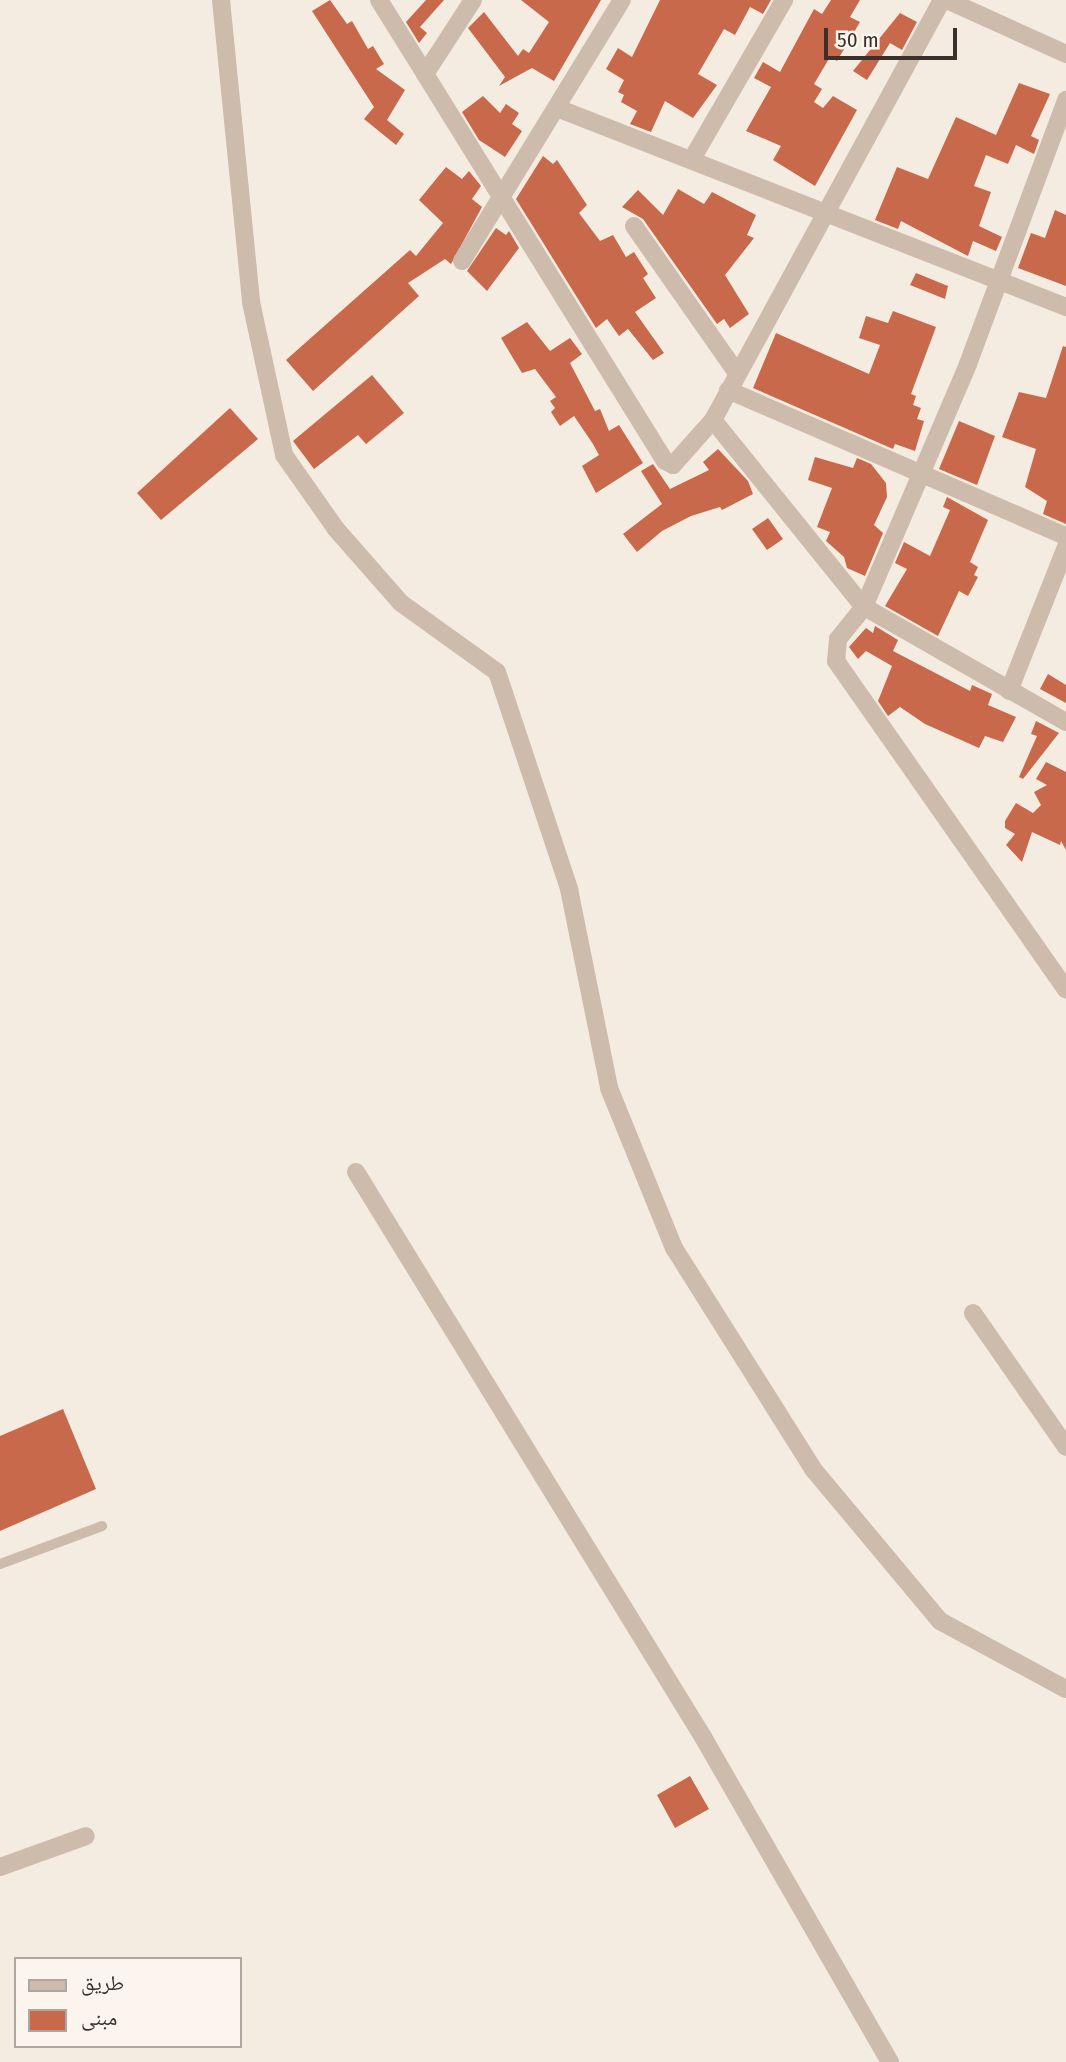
<!DOCTYPE html>
<meta charset="utf-8">
<style>
body{margin:0}
#map{position:relative;width:1066px;height:2062px;overflow:hidden;background:#f4ebe1;font-family:"Fira Sans Condensed","Noto Naskh Arabic",sans-serif}
div>[style]{position:absolute}
[style*='--x']{left:calc(var(--x)*1px);top:calc(var(--y)*1px);width:calc(var(--w)*1px);rotate:calc(var(--a)*1deg)}
.building>*{inset:0;background:#c8694b}
.service>*{height:10px;margin:-5px;padding:0 5px;transform-origin:5px;border-radius:5px;background:#cdbbac}
.minor>*{height:18px;margin:-9px;padding:0 9px;transform-origin:9px;border-radius:9px;background:#cdbbac}
span{translate:-50% -50%;white-space:nowrap;text-align:center;line-height:1.15;-webkit-text-stroke:5px #fbf5ee;paint-order:stroke}
.legend{position:absolute;left:14px;top:1957px;width:228px;height:91px;box-sizing:border-box;background:#fbf5ee;border:2px solid #aea6a0;margin:0;padding:9px 12px;list-style:none;font-size:21px;color:#3b302b}
.legend li{display:flex;align-items:center;gap:14px;height:35px}
.legend b{width:35px;border:2px solid #aea6a0}
.scale{position:absolute;left:824px;top:28px;width:133px;height:32px;box-sizing:border-box;border:4px solid #3b302b;border-top:0;padding-left:9px;font-size:21px;line-height:24px;white-space:nowrap;color:#3b302b;-webkit-text-stroke:5px #fbf5ee;paint-order:stroke}
</style>
<div id="map">
<div class="building">
<i style="clip-path:polygon(330px 0,347px 24px,352px 21px,368px 49px,373px 46px,384px 64px,376px 69px,405px 90px,387px 120px,404px 134px,396px 145px,364px 119px,374px 107px,312px 11px)"></i>
<i style="clip-path:polygon(426px 0,444px 0,420px 27px,427px 33px,419px 43px,406px 22px)"></i>
<i style="clip-path:polygon(521px 0,601px 0,554px 81px,532px 68px,499px 86px,505px 77px,468px 28px,484px 12px,518px 56px,523px 49px,529px 53px,549px 22px)"></i>
<i style="clip-path:polygon(660px 0,771px 0,763px 14px,750px 7px,735px 35px,724px 29px,698px 74px,717px 85px,693px 118px,665px 101px,651px 132px,630px 124px,637px 111px,621px 102px,624px 95px,618px 92px,624px 80px,606px 69px,618px 48px,632px 57px)"></i>
<i style="clip-path:polygon(831px 0,860px 0,850px 17px,860px 22px,837px 61px,830px 57px,814px 84px,822px 89px,814px 102px,823px 108px,833px 96px,857px 110px,815px 186px,773px 160px,781px 146px,746px 131px,771px 87px,754px 78px,763px 62px,780px 72px,814px 9px,822px 14px)"></i>
<i style="clip-path:polygon(900px 13px,917px 22px,902px 50px,890px 43px,867px 80px,853px 71px)"></i>
<i style="clip-path:polygon(1019px 83px,1050px 94px,1031px 136px,1039px 140px,1034px 154px,1016px 145px,1008px 164px,986px 155px,974px 186px,991px 192px,979px 226px,1002px 237px,996px 251px,973px 241px,968px 256px,901px 221px,898px 229px,875px 220px,897px 167px,928px 179px,956px 117px,996px 135px)"></i>
<i style="clip-path:polygon(483px 96px,500px 113px,506px 104px,519px 113px,512px 124px,522px 131px,505px 157px,479px 140px,462px 112px)"></i>
<i style="clip-path:polygon(543px 156px,553px 164px,557px 160px,587px 205px,579px 213px,600px 241px,613px 235px,626px 257px,634px 252px,648px 274px,643px 278px,656px 298px,635px 312px,664px 353px,653px 360px,628px 329px,619px 336px,607px 319px,596px 328px,516px 199px)"></i>
<i style="clip-path:polygon(446px 167px,462px 179px,469px 171px,481px 186px,472px 199px,482px 207px,451px 264px,445px 259px,408px 283px,419px 296px,313px 391px,286px 360px,410px 250px,416px 256px,443px 223px,419px 200px)"></i>
<i style="clip-path:polygon(678px 189px,704px 204px,712px 192px,756px 215px,747px 235px,754px 238px,725px 275px,749px 314px,730px 328px,724px 319px,717px 324px,643px 219px,622px 207px,638px 190px,663px 215px)"></i>
<i style="clip-path:polygon(1055px 210px,1066px 215px,1066px 286px,1018px 268px,1031px 233px,1045px 238px)"></i>
<i style="clip-path:polygon(496px 228px,506px 235px,509px 231px,519px 248px,487px 291px,467px 271px)"></i>
<i style="clip-path:polygon(916px 273px,948px 286px,945px 299px,910px 285px)"></i>
<i style="clip-path:polygon(893px 311px,936px 327px,911px 394px,916px 396px,913px 405px,921px 408px,917px 419px,924px 421px,915px 451px,895px 444px,893px 449px,753px 388px,776px 333px,869px 374px,880px 345px,859px 338px,866px 316px,888px 323px)"></i>
<i style="clip-path:polygon(527px 322px,550px 351px,570px 338px,582px 354px,570px 363px,595px 411px,600px 409px,609px 431px,619px 425px,643px 463px,596px 493px,582px 466px,599px 455px,593px 444px,574px 416px,560px 426px,551px 412px,555px 408px,550px 401px,556px 397px,535px 369px,522px 373px,501px 338px)"></i>
<i style="clip-path:polygon(1063px 346px,1066px 347px,1066px 524px,1043px 514px,1047px 501px,1025px 487px,1036px 449px,1002px 437px,1019px 392px,1046px 398px)"></i>
<i style="clip-path:polygon(372px 375px,404px 413px,366px 444px,358px 435px,314px 469px,293px 441px)"></i>
<i style="clip-path:polygon(230px 408px,258px 439px,161px 520px,137px 493px)"></i>
<i style="clip-path:polygon(959px 421px,995px 436px,977px 485px,939px 469px)"></i>
<i style="clip-path:polygon(718px 449px,748px 481px,753px 494px,722px 510px,720px 507px,691px 516px,662px 531px,637px 552px,623px 534px,662px 504px,641px 471px,653px 464px,670px 489px,709px 470px,703px 462px)"></i>
<i style="clip-path:polygon(815px 457px,853px 468px,857px 458px,871px 464px,886px 483px,887px 497px,874px 525px,883px 533px,865px 576px,847px 568px,844px 557px,826px 541px,830px 532px,817px 527px,832px 488px,808px 480px)"></i>
<i style="clip-path:polygon(947px 497px,988px 520px,970px 562px,978px 567px,974px 575px,978px 577px,968px 596px,959px 591px,938px 636px,885px 606px,907px 569px,895px 563px,904px 542px,930px 556px,950px 510px,943px 507px)"></i>
<i style="clip-path:polygon(768px 518px,783px 539px,767px 550px,752px 529px)"></i>
<i style="clip-path:polygon(875px 626px,898px 640px,893px 651px,970px 691px,972px 685px,992px 694px,988px 705px,1016px 717px,1003px 742px,985px 736px,979px 748px,925px 724px,900px 707px,888px 716px,878px 701px,892px 666px,866px 651px,858px 659px,849px 647px,866px 628px,873px 633px)"></i>
<i style="clip-path:polygon(1048px 674px,1066px 685px,1066px 703px,1040px 689px)"></i>
<i style="clip-path:polygon(1036px 721px,1059px 733px,1023px 779px,1019px 777px,1037px 736px,1031px 734px)"></i>
<i style="clip-path:polygon(1046px 762px,1066px 772px,1066px 850px,1061px 841px,1060px 845px,1032px 832px,1022px 862px,1006px 845px,1015px 834px,1005px 828px,1005px 821px,1016px 803px,1033px 813px,1041px 805px,1034px 792px,1047px 785px,1036px 779px)"></i>
<i style="clip-path:polygon(63px 1409px,96px 1489px,0 1531px,0 1436px)"></i>
<i style="clip-path:polygon(690px 1776px,709px 1809px,675px 1828px,657px 1795px)"></i>
</div>
<div class="service">
<i style="--x:0;--y:1564;--w:109;--a:-20.4"></i>
</div>
<div class="minor">
<i style="--x:221;--y:0;--w:303;--a:84.3"></i>
<i style="--x:251;--y:302;--w:157;--a:77.8"></i>
<i style="--x:284;--y:455;--w:90;--a:54.9"></i>
<i style="--x:336;--y:529;--w:98;--a:48.7"></i>
<i style="--x:401;--y:603;--w:118;--a:35.7"></i>
<i style="--x:497;--y:672;--w:229;--a:71.6"></i>
<i style="--x:569;--y:889;--w:203;--a:78.6"></i>
<i style="--x:609;--y:1088;--w:173;--a:67.9"></i>
<i style="--x:674;--y:1248;--w:261;--a:57.8"></i>
<i style="--x:813;--y:1469;--w:198;--a:50.1"></i>
<i style="--x:940;--y:1621;--w:143;--a:28.4"></i>
<i style="--x:379;--y:0;--w:87;--a:58.1"></i>
<i style="--x:473;--y:0;--w:88;--a:123"></i>
<i style="--x:425;--y:74;--w:455;--a:58.2"></i>
<i style="--x:665;--y:461;--w:9;--a:27"></i>
<i style="--x:673;--y:465;--w:60;--a:-48.4"></i>
<i style="--x:713;--y:420;--w:478;--a:-61.4"></i>
<i style="--x:947;--y:0;--w:131;--a:24.4"></i>
<i style="--x:557;--y:108;--w:547;--a:21.35"></i>
<i style="--x:692;--y:159;--w:184;--a:-59.9"></i>
<i style="--x:634;--y:226;--w:179;--a:55"></i>
<i style="--x:462;--y:261;--w:306;--a:-58.5"></i>
<i style="--x:728;--y:390;--w:368;--a:23.4"></i>
<i style="--x:713;--y:420;--w:240;--a:51.1"></i>
<i style="--x:864;--y:607;--w:264;--a:-66.8"></i>
<i style="--x:968;--y:364;--w:282;--a:-69.6"></i>
<i style="--x:1009;--y:691;--w:155;--a:-68.4"></i>
<i style="--x:1066;--y:722;--w:232;--a:-150.3"></i>
<i style="--x:864;--y:607;--w:41;--a:129.1"></i>
<i style="--x:838;--y:639;--w:22;--a:95"></i>
<i style="--x:836;--y:661;--w:401;--a:55"></i>
<i style="--x:356;--y:1172;--w:663;--a:58.44"></i>
<i style="--x:703;--y:1737;--w:375;--a:60.1"></i>
<i style="--x:973;--y:1313;--w:163;--a:55.2"></i>
<i style="--x:0;--y:1867;--w:91;--a:-19.8"></i>
</div>
<ul class="legend">
<li><b style="height:9px;background:#cdbbac"></b>طريق</li>
<li><b style="height:19px;background:#c8694b"></b>مبنى</li>
</ul>
<div class="scale">50 m</div>
</div>
